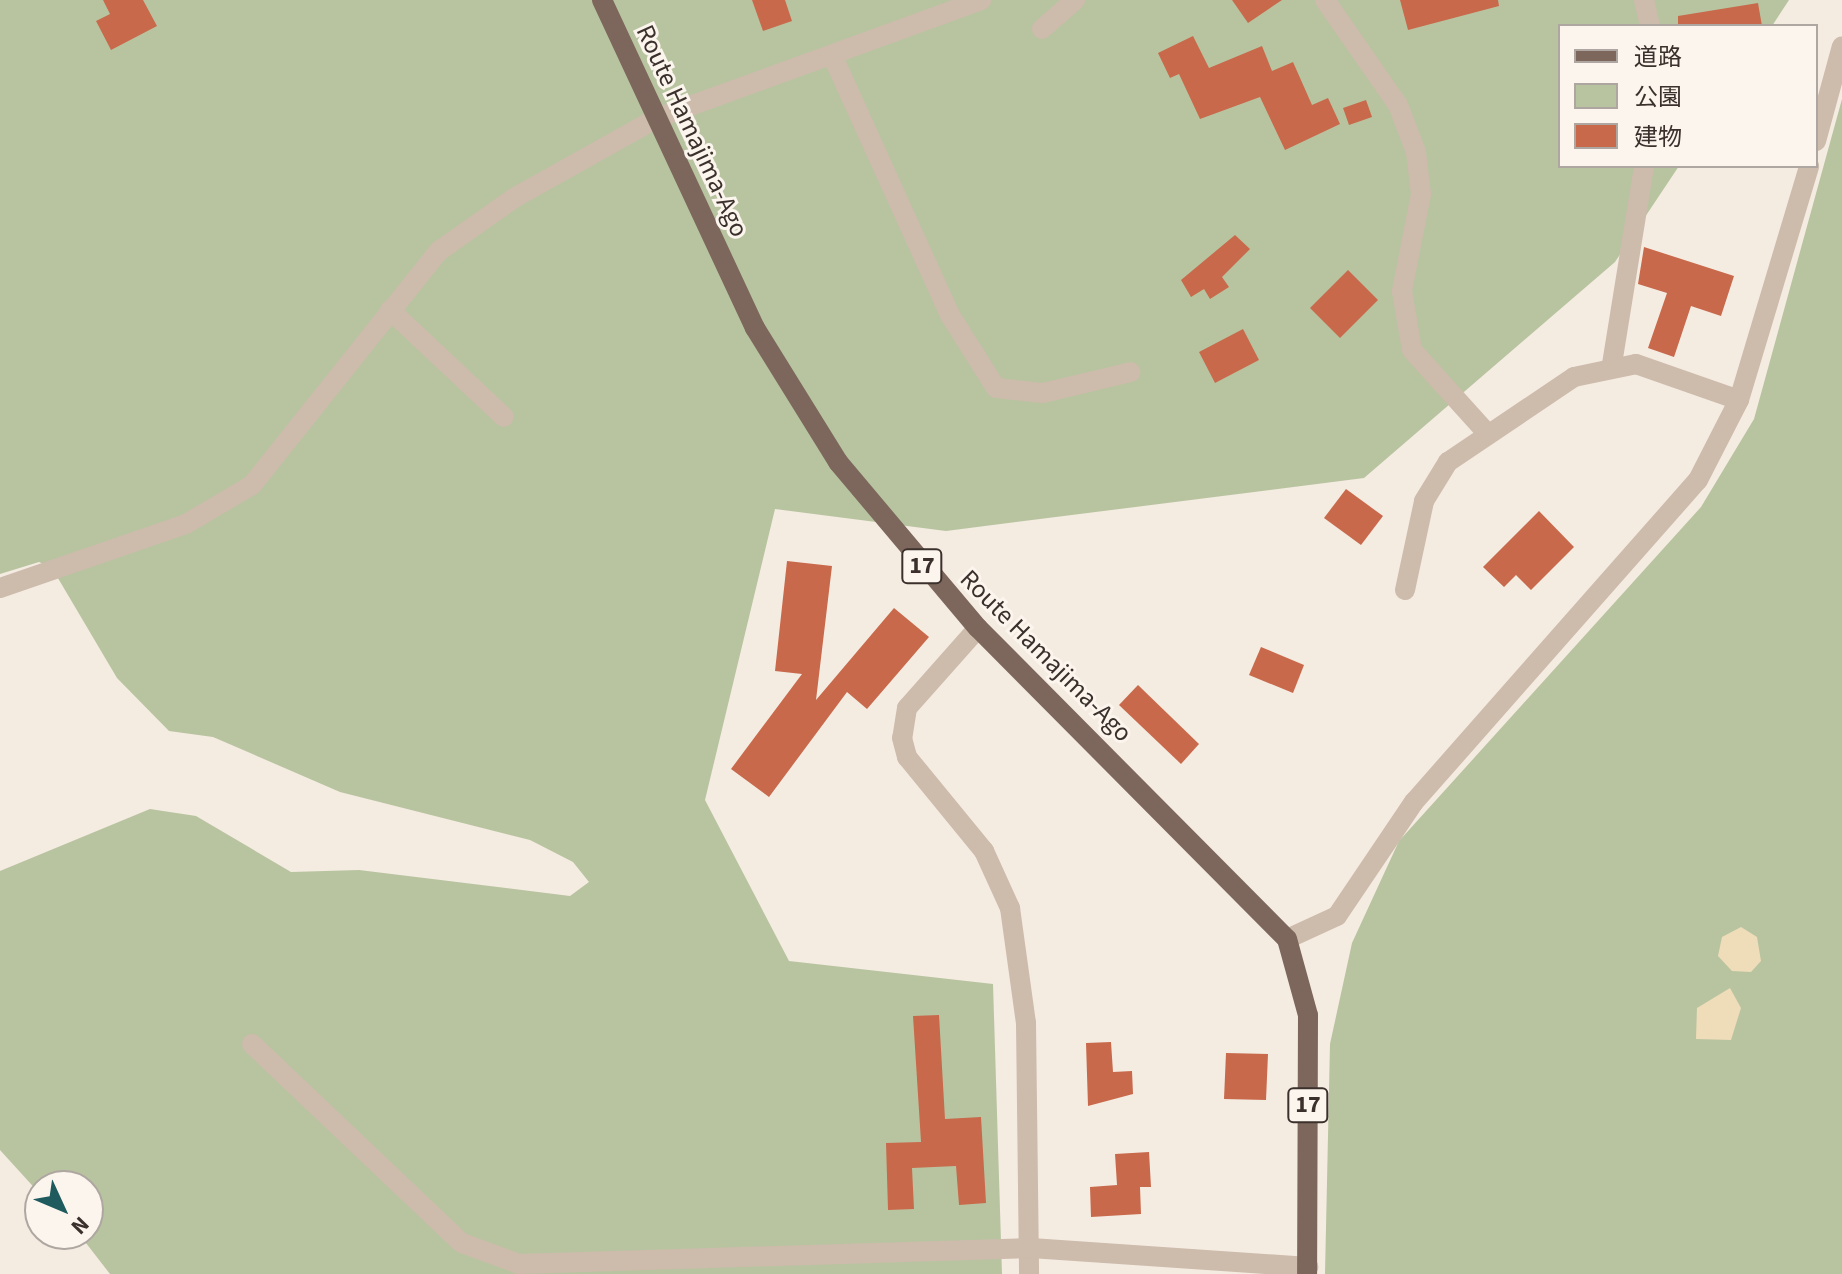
<!DOCTYPE html>
<meta charset="utf-8">
<style>
body{margin:0}
#map{position:relative;width:1842px;height:1274px;overflow:hidden;background:#f4ebe1;font-family:"Source Sans 3","Noto Sans JP",sans-serif}
div>[style]{position:absolute}
[style*='--x']{left:calc(var(--x)*1px);top:calc(var(--y)*1px);width:calc(var(--w)*1px);rotate:calc(var(--a)*1deg)}
.green>*{inset:0;background:#b8c4a0}
.sand>*{inset:0;background:#efdcb8}
.building>*{inset:0;background:#c8694b}
.minor>*{height:20px;margin:-10px;padding:0 10px;transform-origin:10px;border-radius:10px;background:#cdbbac}
.major>*{height:20px;margin:-10px;padding:0 10px;transform-origin:10px;border-radius:10px;background:#7d675c}
span{translate:-50% -50%;white-space:nowrap;text-align:center;line-height:1.15;-webkit-text-stroke:6px #fbf5ee;paint-order:stroke}
.shield-label span{padding:2px 6px;background:#fbf5ee;border:2px solid;border-radius:6px;-webkit-text-stroke-width:0}
.shield-label{font-size:24px;color:#3b302b;font-weight:700}
.street-label{font-size:26px;color:#3b302b}
.legend{position:absolute;left:1558px;top:24px;width:260px;height:144px;box-sizing:border-box;background:#fbf5ee;border:2px solid #aea6a0;margin:0;padding:10px 14px;list-style:none;font-size:24px;color:#3b302b}
.legend li{display:flex;align-items:center;gap:16px;height:40px}
.legend b{width:40px;border:2px solid #aea6a0}
.north{position:absolute;left:24px;top:1170px;width:80px;height:80px;box-sizing:border-box;background:#fbf5ee;border:2px solid #aea6a0;border-radius:50%;rotate:134deg;font-size:22px;font-weight:700;line-height:32px;text-align:center;color:#3b302b}
.north::after{content:'';display:block;margin:auto;width:28px;height:36px;background:#1f5a5e;clip-path:polygon(50% 0,100% 100%,50% 72%,0 100%)}
</style>
<div id="map">
<div class="green">
<i style="clip-path:polygon(0 0,1789px 0,1772px 26px,1560px 26px,1560px 166px,1679px 166px,1615px 262px,1364px 478px,946px 531px,775px 509px,705px 800px,789px 961px,993px 984px,1002px 1274px,110px 1274px,79px 1234px,88px 1234px,88px 1186px,40px 1186px,40px 1194px,0 1150px,0 871px,150px 809px,196px 816px,291px 872px,359px 870px,570px 896px,589px 882px,573px 862px,530px 840px,340px 792px,213px 737px,169px 731px,117px 678px,52px 568px,39px 562px,0 574px)"></i>
<i style="clip-path:polygon(1842px 99px,1842px 1274px,1325px 1274px,1330px 1044px,1352px 943px,1399px 841px,1701px 507px,1754px 419px)"></i>
</div>
<div class="sand">
<i style="clip-path:polygon(1741px 927px,1757px 937px,1761px 961px,1751px 972px,1732px 971px,1718px 956px,1722px 937px)"></i>
<i style="clip-path:polygon(1730px 988px,1741px 1008px,1731px 1040px,1696px 1039px,1697px 1008px)"></i>
</div>
<div class="building">
<i style="clip-path:polygon(103px 0,143px 0,157px 26px,111px 50px,96px 21px,110px 14px)"></i>
<i style="clip-path:polygon(752px 0,785px 0,792px 21px,763px 31px)"></i>
<i style="clip-path:polygon(1232px 0,1282px 0,1248px 23px)"></i>
<i style="clip-path:polygon(1400px 0,1498px 0,1499px 6px,1408px 30px)"></i>
<i style="clip-path:polygon(1758px 3px,1762px 26px,1678px 26px,1678px 16px)"></i>
<i style="clip-path:polygon(1193px 36px,1209px 68px,1262px 46px,1272px 71px,1293px 62px,1312px 105px,1328px 98px,1340px 124px,1285px 150px,1260px 97px,1200px 119px,1179px 74px,1170px 78px,1158px 53px)"></i>
<i style="clip-path:polygon(1366px 100px,1372px 117px,1349px 125px,1343px 108px)"></i>
<i style="clip-path:polygon(1235px 235px,1250px 249px,1222px 277px,1229px 287px,1210px 299px,1204px 289px,1191px 297px,1181px 280px)"></i>
<i style="clip-path:polygon(1644px 247px,1734px 276px,1721px 316px,1691px 306px,1674px 357px,1648px 348px,1667px 293px,1638px 284px)"></i>
<i style="clip-path:polygon(1348px 270px,1378px 300px,1340px 338px,1310px 308px)"></i>
<i style="clip-path:polygon(1243px 329px,1259px 360px,1215px 383px,1199px 352px)"></i>
<i style="clip-path:polygon(1346px 489px,1383px 516px,1361px 545px,1324px 518px)"></i>
<i style="clip-path:polygon(1539px 511px,1574px 547px,1531px 590px,1516px 575px,1504px 587px,1483px 567px)"></i>
<i style="clip-path:polygon(787px 561px,832px 566px,816px 700px,894px 608px,929px 637px,867px 709px,847px 692px,769px 797px,731px 769px,802px 674px,775px 671px)"></i>
<i style="clip-path:polygon(1261px 647px,1304px 665px,1293px 693px,1249px 675px)"></i>
<i style="clip-path:polygon(1138px 685px,1199px 744px,1181px 764px,1119px 705px)"></i>
<i style="clip-path:polygon(939px 1015px,945px 1119px,981px 1117px,986px 1203px,959px 1205px,956px 1166px,912px 1168px,914px 1209px,888px 1210px,886px 1143px,921px 1142px,913px 1016px)"></i>
<i style="clip-path:polygon(1111px 1042px,1113px 1072px,1132px 1071px,1133px 1094px,1088px 1106px,1086px 1043px)"></i>
<i style="clip-path:polygon(1226px 1053px,1268px 1054px,1266px 1100px,1224px 1099px)"></i>
<i style="clip-path:polygon(1149px 1152px,1151px 1187px,1140px 1187px,1141px 1214px,1091px 1217px,1090px 1187px,1117px 1185px,1115px 1154px)"></i>
</div>
<div class="minor">
<i style="--x:1325;--y:0;--w:128;--a:55.2"></i>
<i style="--x:1398;--y:105;--w:50;--a:69"></i>
<i style="--x:1416;--y:152;--w:42;--a:83.2"></i>
<i style="--x:1421;--y:194;--w:99;--a:101.1"></i>
<i style="--x:1402;--y:291;--w:60;--a:80.4"></i>
<i style="--x:1412;--y:350;--w:112;--a:47.9"></i>
<i style="--x:1644;--y:0;--w:27;--a:77"></i>
<i style="--x:1042;--y:29;--w:44;--a:-41.3"></i>
<i style="--x:833;--y:57;--w:283;--a:65.6"></i>
<i style="--x:950;--y:315;--w:86;--a:57.8"></i>
<i style="--x:996;--y:388;--w:47;--a:6.1"></i>
<i style="--x:1043;--y:393;--w:90;--a:-13.4"></i>
<i style="--x:1816;--y:141;--w:98;--a:-74.7"></i>
<i style="--x:390;--y:310;--w:156;--a:43.2"></i>
<i style="--x:1612;--y:364;--w:201;--a:-80.8"></i>
<i style="--x:0;--y:588;--w:197;--a:-19"></i>
<i style="--x:186;--y:524;--w:77;--a:-30.6"></i>
<i style="--x:252;--y:485;--w:300;--a:-51.4"></i>
<i style="--x:439;--y:251;--w:92;--a:-35.2"></i>
<i style="--x:514;--y:198;--w:164;--a:-29.2"></i>
<i style="--x:657;--y:118;--w:345;--a:-20"></i>
<i style="--x:1405;--y:590;--w:91;--a:-77.9"></i>
<i style="--x:1424;--y:501;--w:46;--a:-58.4"></i>
<i style="--x:1448;--y:462;--w:152;--a:-34"></i>
<i style="--x:1574;--y:377;--w:63;--a:-11.8"></i>
<i style="--x:1636;--y:364;--w:109;--a:19.3"></i>
<i style="--x:978;--y:628;--w:107;--a:131.6"></i>
<i style="--x:907;--y:708;--w:30;--a:99"></i>
<i style="--x:902;--y:738;--w:20;--a:75"></i>
<i style="--x:907;--y:757;--w:122;--a:50.7"></i>
<i style="--x:984;--y:851;--w:63;--a:65.5"></i>
<i style="--x:1010;--y:908;--w:116;--a:82.1"></i>
<i style="--x:1026;--y:1023;--w:251;--a:89.3"></i>
<i style="--x:1287;--y:939;--w:55;--a:-24.7"></i>
<i style="--x:1337;--y:916;--w:138;--a:-56"></i>
<i style="--x:1414;--y:802;--w:429;--a:-48.6"></i>
<i style="--x:1698;--y:480;--w:90;--a:-62.9"></i>
<i style="--x:1739;--y:400;--w:244;--a:-73.3"></i>
<i style="--x:252;--y:1044;--w:289;--a:43.5"></i>
<i style="--x:462;--y:1243;--w:61;--a:20.2"></i>
<i style="--x:519;--y:1264;--w:512;--a:-1.79"></i>
<i style="--x:1031;--y:1248;--w:278;--a:3.9"></i>
</div>
<div class="major">
<i style="--x:602;--y:0;--w:362;--a:65"></i>
<i style="--x:755;--y:328;--w:158;--a:58.2"></i>
<i style="--x:838;--y:462;--w:217;--a:49.9"></i>
<i style="--x:978;--y:628;--w:438;--a:45.2"></i>
<i style="--x:1287;--y:939;--w:79;--a:74.6"></i>
<i style="--x:1308;--y:1015;--w:259;--a:90.2"></i>
</div>
<div class="shield-label">
<span style="left:922px;top:566px">17</span>
<span style="left:1308px;top:1105px">17</span>
</div>
<div class="street-label">
<span style="left:692px;top:131px;rotate:65deg">Route Hamajima-Ago</span>
<span style="left:1046px;top:656px;rotate:45deg">Route Hamajima-Ago</span>
</div>
<ul class="legend">
<li><b style="height:10px;background:#7d675c"></b>道路</li>
<li><b style="height:22px;background:#b8c4a0"></b>公園</li>
<li><b style="height:22px;background:#c8694b"></b>建物</li>
</ul>
<div class="north">N</div>
</div>
